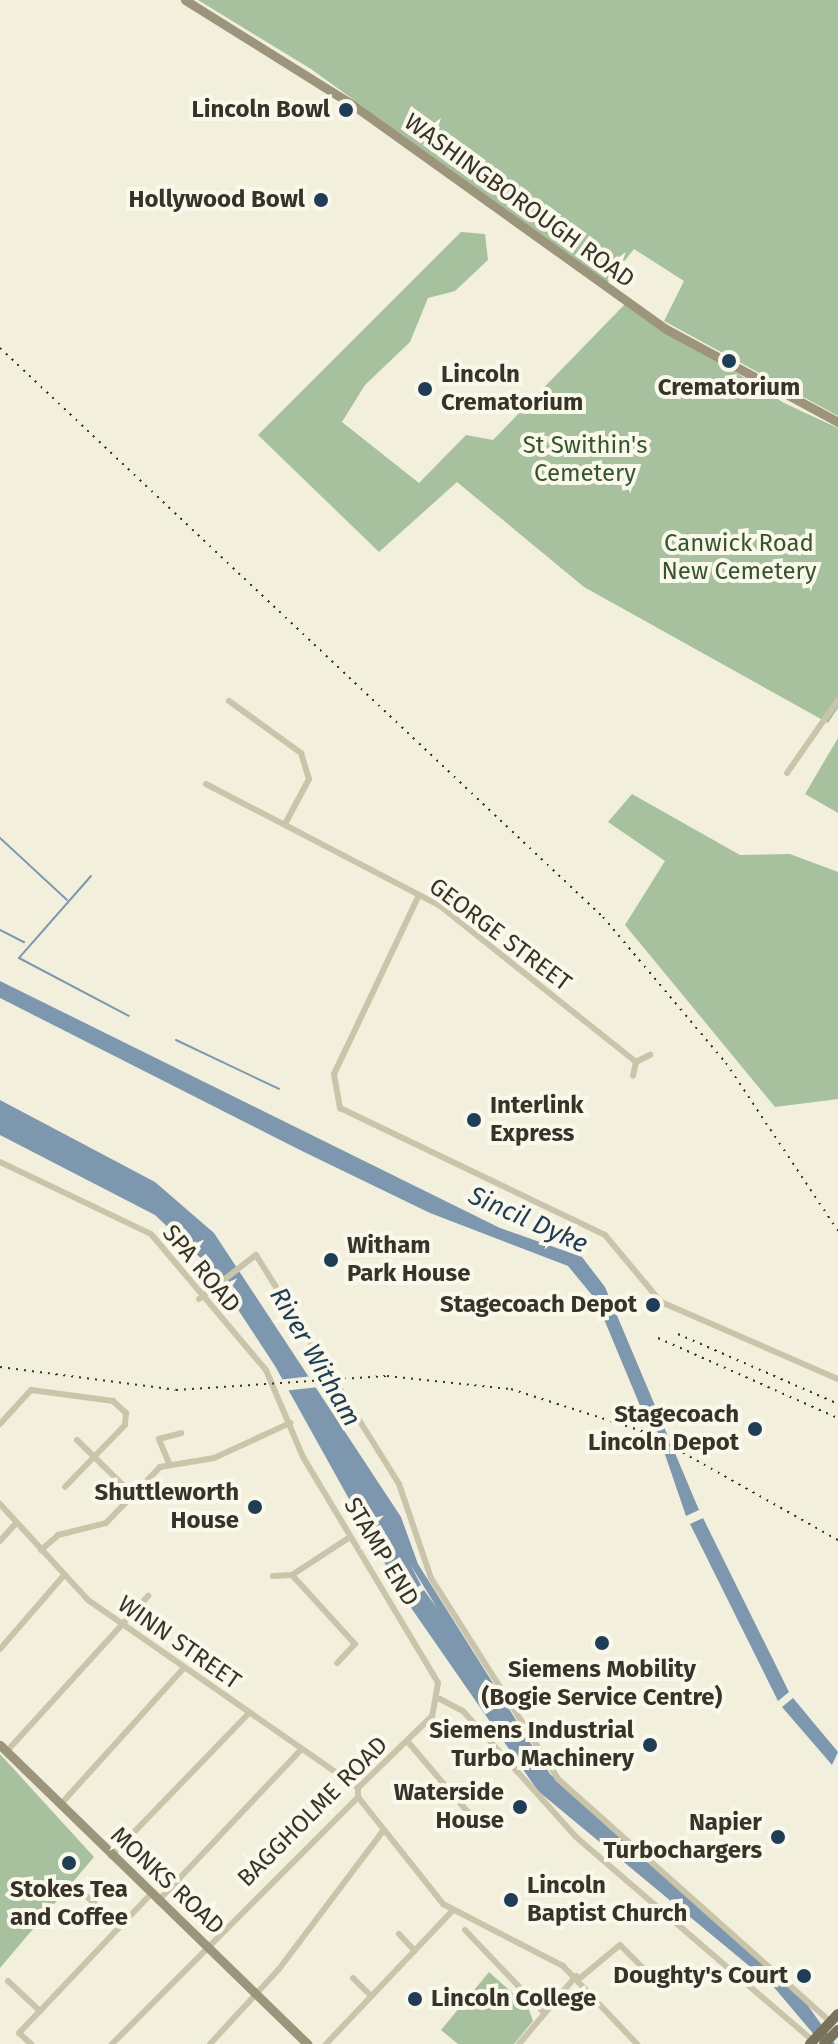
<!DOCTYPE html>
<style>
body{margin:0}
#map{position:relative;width:838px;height:2044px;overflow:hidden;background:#f2f0dd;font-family:"Fira Sans",sans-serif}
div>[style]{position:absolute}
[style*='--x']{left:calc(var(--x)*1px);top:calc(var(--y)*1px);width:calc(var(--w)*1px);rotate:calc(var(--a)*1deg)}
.green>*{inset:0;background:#a7c09e}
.water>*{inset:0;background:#7d98ae}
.pier>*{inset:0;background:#f2f0dd}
.stream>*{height:2px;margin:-1px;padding:0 1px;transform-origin:1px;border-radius:1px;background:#7d98ae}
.street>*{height:6px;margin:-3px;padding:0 3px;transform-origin:3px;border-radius:3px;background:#cac5aa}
.secondary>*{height:9px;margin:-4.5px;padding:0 4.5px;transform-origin:4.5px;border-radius:4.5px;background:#9d957b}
.primary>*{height:10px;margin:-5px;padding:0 5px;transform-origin:5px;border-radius:5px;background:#78715b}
.rail>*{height:2px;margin-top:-1px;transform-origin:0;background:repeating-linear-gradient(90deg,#373329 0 2px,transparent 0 8px)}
.dots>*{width:22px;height:22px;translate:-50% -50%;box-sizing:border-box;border:4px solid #f9f8ea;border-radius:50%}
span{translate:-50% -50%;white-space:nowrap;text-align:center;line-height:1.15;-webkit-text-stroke:8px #f9f8ea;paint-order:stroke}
.poi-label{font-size:24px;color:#373329;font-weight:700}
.right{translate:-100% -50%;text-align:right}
.left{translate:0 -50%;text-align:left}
.street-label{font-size:24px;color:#373329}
.park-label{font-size:24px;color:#36552e}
.water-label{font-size:26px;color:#203d57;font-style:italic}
</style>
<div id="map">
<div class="green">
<i style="clip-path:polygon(198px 0,838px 0,838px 416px,664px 321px,684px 281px,634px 249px,607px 283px,311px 69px)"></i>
<i style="clip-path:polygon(461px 232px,485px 234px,488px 260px,455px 291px,428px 298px,410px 342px,365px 385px,342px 422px,419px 483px,466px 435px,493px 440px,626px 303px,784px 403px,838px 428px,838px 708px,828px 723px,584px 587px,457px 482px,379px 552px,258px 435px)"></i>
<i style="clip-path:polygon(838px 738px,838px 813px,805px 794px)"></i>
<i style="clip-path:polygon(632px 794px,740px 855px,790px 854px,838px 872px,838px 1099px,775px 1107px,625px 925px,665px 861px,608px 822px)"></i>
<i style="clip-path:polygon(0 1754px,94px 1857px,0 1968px)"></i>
<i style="clip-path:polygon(489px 1972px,528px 2007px,533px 2021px,514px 2044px,458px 2044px,441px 2030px)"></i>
</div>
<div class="water">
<i style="clip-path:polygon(0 981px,500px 1228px,582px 1257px,605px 1287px,699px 1510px,686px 1516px,656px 1428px,646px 1420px,596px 1300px,568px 1266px,430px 1213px,304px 1152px,0 998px)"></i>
<i style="clip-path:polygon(0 1100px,155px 1182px,214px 1233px,401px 1517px,418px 1564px,550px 1774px,804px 2000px,835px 2044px,822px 2044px,772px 1985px,538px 1791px,407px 1602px,424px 1590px,437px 1608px,410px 1564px,421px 1585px,403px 1596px,275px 1366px,210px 1267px,155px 1215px,0 1135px)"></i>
<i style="clip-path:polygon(703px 1518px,789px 1692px,778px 1701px,690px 1524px)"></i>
<i style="clip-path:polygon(793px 1698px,838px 1752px,832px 1765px,782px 1707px)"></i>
</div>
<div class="pier">
<i style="clip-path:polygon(313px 1376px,319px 1387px,283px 1391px,277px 1380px)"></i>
</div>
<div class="stream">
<i style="--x:0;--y:838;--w:91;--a:42.8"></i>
<i style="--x:91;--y:876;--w:109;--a:131.3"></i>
<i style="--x:19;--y:958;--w:124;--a:27.8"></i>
<i style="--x:0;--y:930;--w:27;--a:27"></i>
<i style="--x:176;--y:1040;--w:114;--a:25.4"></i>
</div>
<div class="street">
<i style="--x:229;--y:701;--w:89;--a:35.8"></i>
<i style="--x:301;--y:753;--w:27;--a:73"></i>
<i style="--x:309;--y:779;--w:51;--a:118.1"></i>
<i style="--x:787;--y:773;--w:89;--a:-55.1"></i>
<i style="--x:206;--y:784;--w:264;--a:27.5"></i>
<i style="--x:440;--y:906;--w:251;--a:38.5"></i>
<i style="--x:636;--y:1062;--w:14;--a:102"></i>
<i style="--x:419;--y:895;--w:198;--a:115.4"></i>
<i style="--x:334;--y:1074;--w:35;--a:80"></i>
<i style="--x:340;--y:1108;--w:294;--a:25.6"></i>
<i style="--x:605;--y:1235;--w:87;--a:50.1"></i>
<i style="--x:661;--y:1302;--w:193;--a:23.5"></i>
<i style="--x:636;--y:1062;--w:16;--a:-27"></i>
<i style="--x:0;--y:1162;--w:167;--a:25.5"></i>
<i style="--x:151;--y:1234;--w:178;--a:49.8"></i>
<i style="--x:266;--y:1370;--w:95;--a:67"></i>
<i style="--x:303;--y:1457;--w:263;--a:59.1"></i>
<i style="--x:438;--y:1683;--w:34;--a:100"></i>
<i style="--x:432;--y:1716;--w:103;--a:135.8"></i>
<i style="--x:358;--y:1788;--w:9;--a:90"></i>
<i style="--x:199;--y:1299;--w:72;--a:-37.7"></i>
<i style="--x:256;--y:1255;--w:270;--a:58"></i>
<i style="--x:399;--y:1484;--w:99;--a:71.2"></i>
<i style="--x:431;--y:1578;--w:238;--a:57.7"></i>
<i style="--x:558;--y:1779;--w:364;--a:41.7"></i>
<i style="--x:0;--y:1424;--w:46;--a:-47.6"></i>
<i style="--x:31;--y:1390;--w:83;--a:7.6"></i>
<i style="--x:113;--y:1401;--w:18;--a:43"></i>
<i style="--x:126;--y:1413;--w:12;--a:95"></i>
<i style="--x:125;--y:1425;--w:86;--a:134.1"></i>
<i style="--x:77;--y:1440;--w:77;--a:44.5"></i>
<i style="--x:169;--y:1463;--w:26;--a:-113"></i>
<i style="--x:159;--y:1439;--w:23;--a:-15"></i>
<i style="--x:0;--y:1504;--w:130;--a:47.5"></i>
<i style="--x:88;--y:1600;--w:329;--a:34.8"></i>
<i style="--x:0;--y:1541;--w:25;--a:-48"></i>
<i style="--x:41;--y:1550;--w:23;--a:-41"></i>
<i style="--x:58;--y:1535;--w:49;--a:-14"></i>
<i style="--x:106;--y:1523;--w:78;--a:-46"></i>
<i style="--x:160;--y:1467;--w:55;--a:-9.5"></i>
<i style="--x:214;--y:1458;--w:84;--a:-24.7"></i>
<i style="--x:292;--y:1575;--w:93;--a:47.6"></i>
<i style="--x:355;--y:1644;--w:26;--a:133"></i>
<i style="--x:273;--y:1576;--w:19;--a:-3"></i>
<i style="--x:292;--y:1575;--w:69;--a:-33.2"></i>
<i style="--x:0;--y:1649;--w:98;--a:-49.1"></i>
<i style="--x:440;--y:1699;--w:26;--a:28"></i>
<i style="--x:463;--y:1711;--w:169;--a:48.1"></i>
<i style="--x:576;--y:1837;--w:313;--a:40.7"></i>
<i style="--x:408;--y:1742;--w:99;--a:49.5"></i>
<i style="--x:7;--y:1751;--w:210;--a:-47.7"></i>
<i style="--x:358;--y:1797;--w:137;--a:51.5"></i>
<i style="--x:443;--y:1904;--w:135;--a:27.3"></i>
<i style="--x:563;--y:1966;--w:108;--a:46.5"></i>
<i style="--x:60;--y:1805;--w:183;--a:-47.9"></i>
<i style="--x:111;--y:1856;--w:197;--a:-46"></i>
<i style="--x:76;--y:1887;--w:59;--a:41.6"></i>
<i style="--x:158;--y:1901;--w:208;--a:-46.6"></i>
<i style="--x:465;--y:1930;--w:115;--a:46.4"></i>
<i style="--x:399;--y:1934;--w:23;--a:47"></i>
<i style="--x:353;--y:1978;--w:24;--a:45"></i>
<i style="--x:579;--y:1979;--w:53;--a:-39.7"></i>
<i style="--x:620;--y:1945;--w:54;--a:45"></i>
<i style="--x:8;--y:1981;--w:44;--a:43.2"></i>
<i style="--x:31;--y:2044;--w:16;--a:-137"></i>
<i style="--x:19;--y:2033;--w:192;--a:-46.5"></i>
<i style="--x:112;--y:2044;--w:349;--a:-45.1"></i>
<i style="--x:210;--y:2044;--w:102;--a:-47.4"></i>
<i style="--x:279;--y:1969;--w:173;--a:-53"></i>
<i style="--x:326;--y:2044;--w:183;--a:-46.5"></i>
<i style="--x:519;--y:2044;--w:89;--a:-50"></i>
</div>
<div class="secondary">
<i style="--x:185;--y:0;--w:198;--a:32"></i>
<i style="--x:353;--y:105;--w:385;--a:35.6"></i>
<i style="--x:666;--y:329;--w:196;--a:28.4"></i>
<i style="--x:0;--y:1745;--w:429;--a:44.2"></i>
</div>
<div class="primary">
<i style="--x:810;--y:2044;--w:41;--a:-47"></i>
<i style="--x:824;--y:2044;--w:20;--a:-45"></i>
</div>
<div class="rail">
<i style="--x:0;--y:348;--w:829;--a:43.34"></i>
<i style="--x:603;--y:917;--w:191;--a:49.9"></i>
<i style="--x:726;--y:1063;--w:202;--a:56.3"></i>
<i style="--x:678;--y:1334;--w:175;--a:23.6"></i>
<i style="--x:658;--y:1338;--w:197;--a:24"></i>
<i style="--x:0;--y:1367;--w:177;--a:7.4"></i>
<i style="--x:176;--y:1390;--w:211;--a:-3.8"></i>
<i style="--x:387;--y:1376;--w:125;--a:6"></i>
<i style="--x:511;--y:1389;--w:144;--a:17.8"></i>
<i style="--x:648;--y:1433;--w:218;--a:29.4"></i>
</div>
<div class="dots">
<i style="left:346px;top:110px;background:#203d57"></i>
<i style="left:321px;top:200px;background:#203d57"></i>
<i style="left:729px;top:361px;background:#203d57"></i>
<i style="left:425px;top:389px;background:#203d57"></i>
<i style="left:474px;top:1120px;background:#203d57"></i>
<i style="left:331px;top:1260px;background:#203d57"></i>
<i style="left:653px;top:1305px;background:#203d57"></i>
<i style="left:755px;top:1429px;background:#203d57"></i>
<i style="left:255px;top:1507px;background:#203d57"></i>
<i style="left:602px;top:1643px;background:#203d57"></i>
<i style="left:650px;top:1745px;background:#203d57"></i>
<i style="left:520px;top:1807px;background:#203d57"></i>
<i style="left:778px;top:1837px;background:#203d57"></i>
<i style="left:69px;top:1863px;background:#203d57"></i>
<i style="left:511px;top:1900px;background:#203d57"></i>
<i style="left:804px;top:1976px;background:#203d57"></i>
<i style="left:415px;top:1999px;background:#203d57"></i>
</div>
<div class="poi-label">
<span class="right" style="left:330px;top:110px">Lincoln Bowl</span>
<span class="right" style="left:305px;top:200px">Hollywood Bowl</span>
<span class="left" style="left:441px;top:389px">Lincoln<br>Crematorium</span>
<span style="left:729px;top:388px">Crematorium</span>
<span class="left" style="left:490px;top:1120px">Interlink<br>Express</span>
<span class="left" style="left:347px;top:1260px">Witham<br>Park House</span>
<span class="right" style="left:637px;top:1305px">Stagecoach Depot</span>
<span class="right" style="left:739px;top:1429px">Stagecoach<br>Lincoln Depot</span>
<span class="right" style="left:239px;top:1507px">Shuttleworth<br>House</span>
<span style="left:602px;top:1684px">Siemens Mobility<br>(Bogie Service Centre)</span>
<span class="right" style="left:634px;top:1745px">Siemens Industrial<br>Turbo Machinery</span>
<span class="right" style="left:504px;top:1807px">Waterside<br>House</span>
<span class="right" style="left:762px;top:1837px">Napier<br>Turbochargers</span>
<span class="left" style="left:527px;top:1900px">Lincoln<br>Baptist Church</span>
<span style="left:69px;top:1904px">Stokes Tea<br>and Coffee</span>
<span class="right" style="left:788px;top:1976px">Doughty's Court</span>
<span class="left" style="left:431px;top:1999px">Lincoln College</span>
</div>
<div class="street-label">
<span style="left:519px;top:201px;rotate:36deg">WASHINGBOROUGH ROAD</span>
<span style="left:500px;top:935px;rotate:37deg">GEORGE STREET</span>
<span style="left:201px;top:1269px;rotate:50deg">SPA ROAD</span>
<span style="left:381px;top:1552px;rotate:59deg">STAMP END</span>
<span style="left:179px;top:1643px;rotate:35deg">WINN STREET</span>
<span style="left:313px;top:1812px;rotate:-45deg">BAGGHOLME ROAD</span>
<span style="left:167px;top:1881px;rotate:43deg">MONKS ROAD</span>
</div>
<div class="park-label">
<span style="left:585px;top:460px">St Swithin's<br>Cemetery</span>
<span style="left:739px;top:558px">Canwick Road<br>New Cemetery</span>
</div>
<div class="water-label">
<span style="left:528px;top:1220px;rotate:24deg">Sincil Dyke</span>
<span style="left:315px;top:1357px;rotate:60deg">River Witham</span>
</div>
</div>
